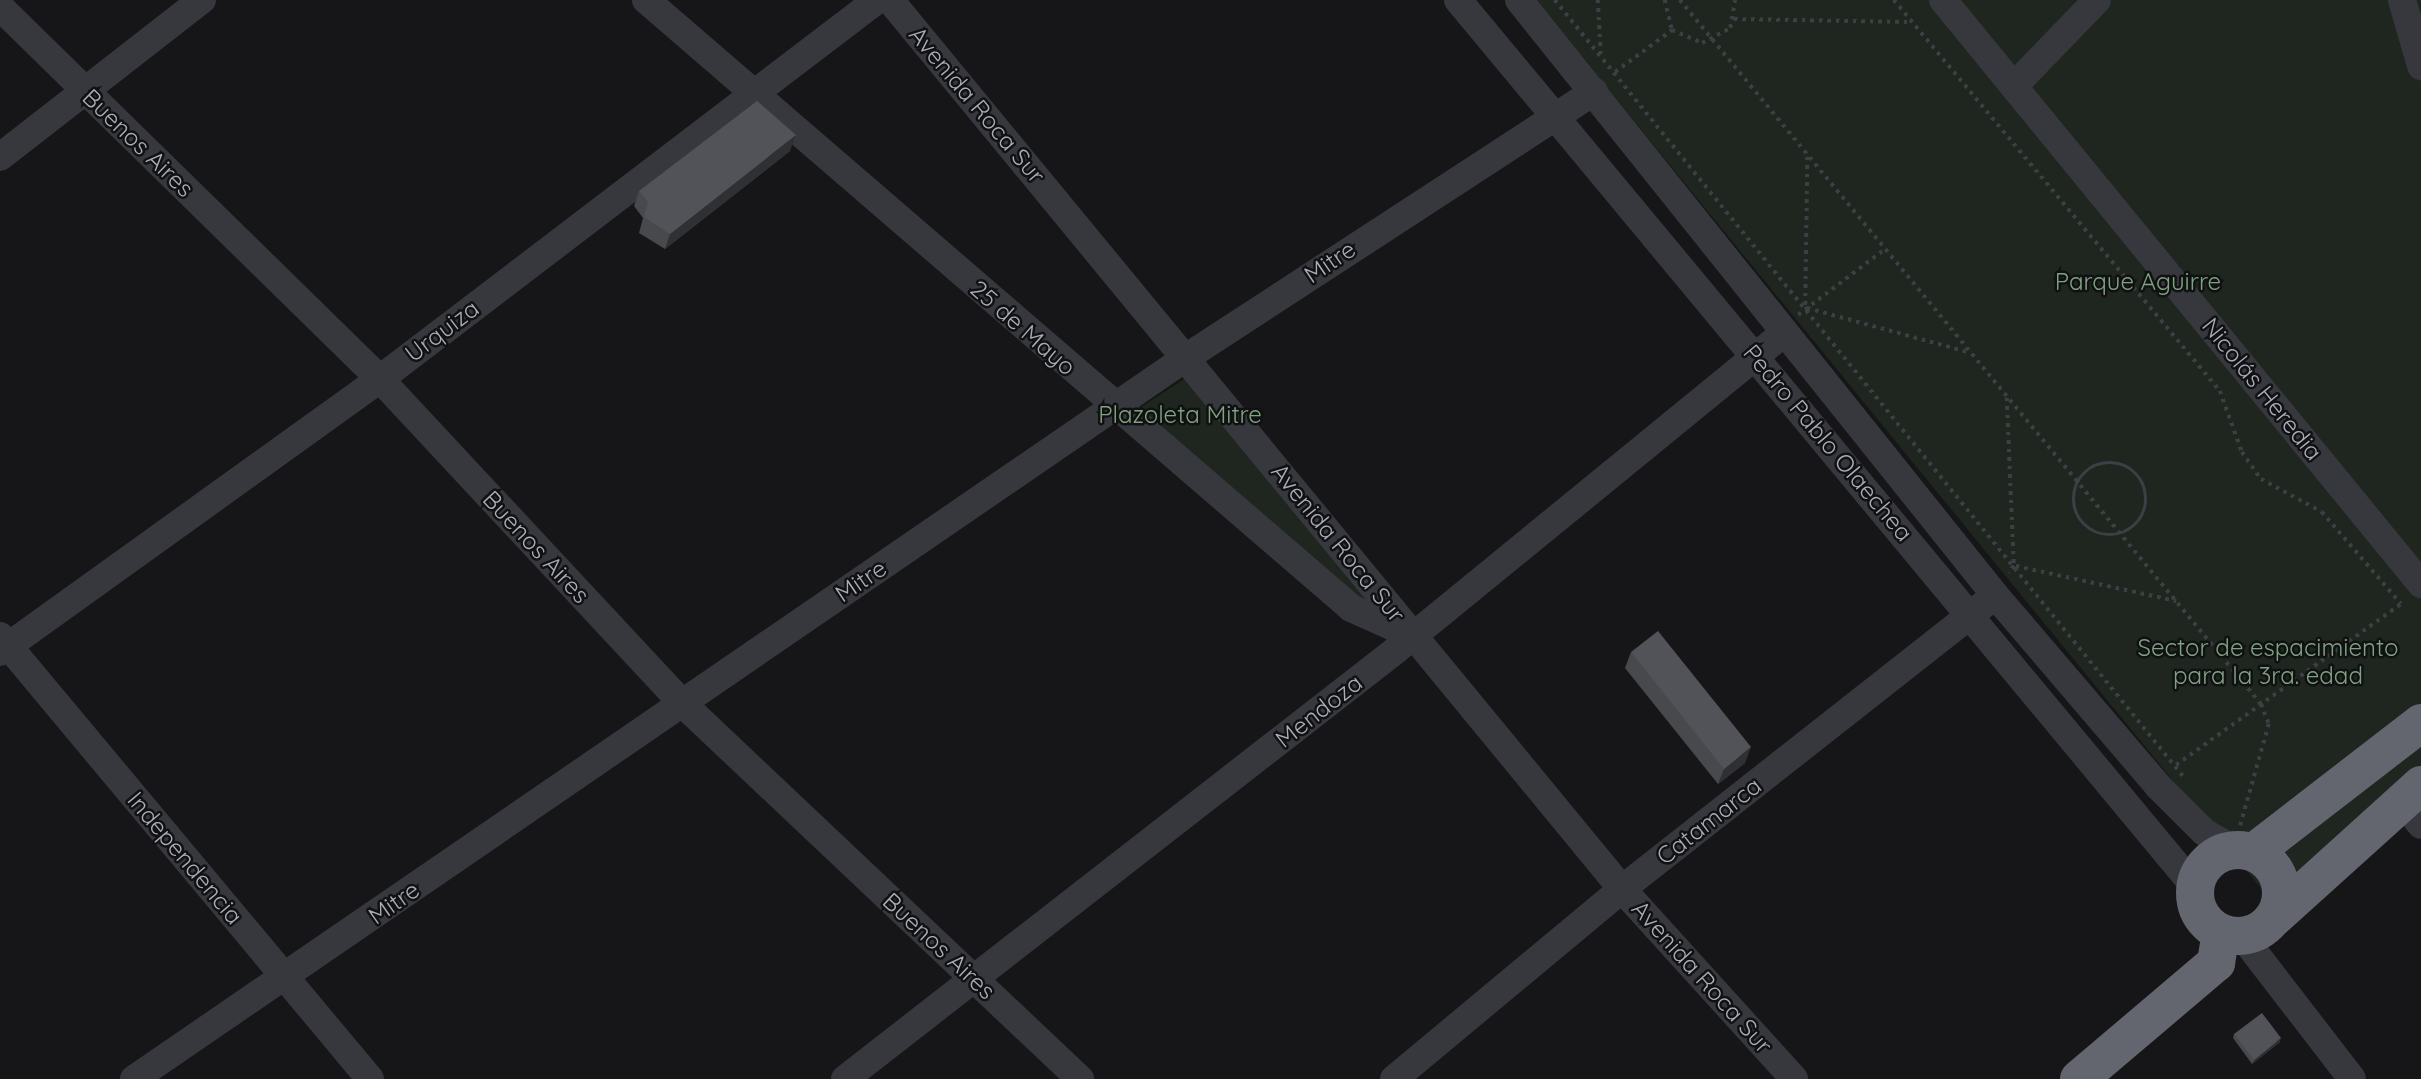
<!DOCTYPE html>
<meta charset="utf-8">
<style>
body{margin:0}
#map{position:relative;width:2421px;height:1079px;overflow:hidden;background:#161618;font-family:Quicksand,sans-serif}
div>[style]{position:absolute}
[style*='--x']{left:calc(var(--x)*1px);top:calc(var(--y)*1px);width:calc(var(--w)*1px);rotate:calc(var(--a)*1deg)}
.green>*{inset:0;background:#1e261f}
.path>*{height:3.5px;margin-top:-1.75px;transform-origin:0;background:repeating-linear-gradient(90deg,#3d3f44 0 3.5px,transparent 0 8.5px)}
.path>.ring{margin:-1.75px;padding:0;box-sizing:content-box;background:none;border:3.5px solid #3d3f44;border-radius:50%}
.minor>*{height:28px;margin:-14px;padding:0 14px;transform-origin:14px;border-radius:14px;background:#37383d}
.highway>*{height:38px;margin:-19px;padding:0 19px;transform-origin:19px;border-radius:19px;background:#63666e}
.highway>.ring{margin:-19px;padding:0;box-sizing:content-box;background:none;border:38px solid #63666e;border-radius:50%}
.wall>*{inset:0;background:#47494d}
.shaded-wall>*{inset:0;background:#2f3033}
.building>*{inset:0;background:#525359}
span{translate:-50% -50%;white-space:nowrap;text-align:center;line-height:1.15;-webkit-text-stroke:5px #111113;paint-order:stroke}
.street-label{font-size:24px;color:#a8adb8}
.park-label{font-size:24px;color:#7fa381}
</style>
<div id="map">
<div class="green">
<i style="clip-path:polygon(1535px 0,2421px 0,2421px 766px,2268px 897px)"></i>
<i style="clip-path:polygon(1186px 378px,1378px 610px,1340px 588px,1132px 413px)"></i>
</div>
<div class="path">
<i style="--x:1555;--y:0;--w:998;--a:51.02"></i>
<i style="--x:1598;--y:0;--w:54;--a:86.8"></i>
<i style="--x:1665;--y:0;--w:31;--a:77"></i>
<i style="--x:1672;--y:30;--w:33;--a:23"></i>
<i style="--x:1702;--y:43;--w:32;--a:-28"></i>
<i style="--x:1730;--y:28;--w:28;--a:-80"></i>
<i style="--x:1680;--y:0;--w:913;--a:50.47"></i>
<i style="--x:2261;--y:704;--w:22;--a:68"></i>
<i style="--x:2269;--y:724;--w:107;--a:105.7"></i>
<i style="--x:1894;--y:0;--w:509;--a:50.18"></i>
<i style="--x:2220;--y:391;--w:65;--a:70.2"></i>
<i style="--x:2242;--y:452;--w:33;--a:55"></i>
<i style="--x:2261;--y:479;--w:69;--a:28.4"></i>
<i style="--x:2322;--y:512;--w:121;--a:49.3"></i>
<i style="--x:1734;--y:19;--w:177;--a:1"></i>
<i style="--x:1615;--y:72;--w:71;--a:-36.4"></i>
<i style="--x:1805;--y:305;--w:149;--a:-89.2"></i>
<i style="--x:1807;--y:308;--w:170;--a:15.3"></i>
<i style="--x:1798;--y:315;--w:109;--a:-37.2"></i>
<i style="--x:2007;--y:398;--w:168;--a:87.6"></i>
<i style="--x:2014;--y:566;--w:9;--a:122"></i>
<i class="ring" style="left:2074px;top:463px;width:68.5px;height:68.5px"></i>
<i style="--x:2016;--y:566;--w:164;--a:12.3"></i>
<i style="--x:2176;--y:765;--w:278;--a:-35.6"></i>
</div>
<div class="minor">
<i style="--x:646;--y:0;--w:931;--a:40.77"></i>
<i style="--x:1351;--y:608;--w:64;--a:24.1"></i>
<i style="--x:890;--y:0;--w:1152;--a:50.53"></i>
<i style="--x:1622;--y:889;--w:256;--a:47.8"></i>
<i style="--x:1458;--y:0;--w:1153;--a:50.28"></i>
<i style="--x:1519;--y:0;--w:762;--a:51.34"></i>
<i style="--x:1995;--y:595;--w:251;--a:49.5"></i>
<i style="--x:2158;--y:786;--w:65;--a:45"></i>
<i style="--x:2204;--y:832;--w:34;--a:30"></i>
<i style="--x:1943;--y:0;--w:755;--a:50.7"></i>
<i style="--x:2402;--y:0;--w:69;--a:73.9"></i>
<i style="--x:0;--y:7;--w:532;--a:44.39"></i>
<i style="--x:380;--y:379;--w:443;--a:47"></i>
<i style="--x:682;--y:703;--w:548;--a:43.37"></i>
<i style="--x:2015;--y:85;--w:118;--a:-46"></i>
<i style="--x:0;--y:157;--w:256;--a:-37.9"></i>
<i style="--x:0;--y:636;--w:577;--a:50.13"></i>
<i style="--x:0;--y:652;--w:468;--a:-35.7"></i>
<i style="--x:380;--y:379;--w:625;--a:-37.33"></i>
<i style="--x:2401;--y:801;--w:31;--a:50"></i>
<i style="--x:2242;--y:936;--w:180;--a:52.4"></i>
<i style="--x:134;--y:1079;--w:1277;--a:-34.44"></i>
<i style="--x:1187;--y:357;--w:486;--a:-33.1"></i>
<i style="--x:845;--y:1079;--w:698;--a:-37.9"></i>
<i style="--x:1396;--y:650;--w:501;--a:-39.25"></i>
<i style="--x:1394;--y:1079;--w:297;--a:-39.8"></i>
<i style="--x:1622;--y:889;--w:463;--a:-38.2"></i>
</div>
<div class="highway">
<i class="ring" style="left:2195px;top:850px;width:48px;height:48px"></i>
<i style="--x:2254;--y:852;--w:211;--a:-37.7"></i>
<i style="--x:2275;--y:917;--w:197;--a:-42.1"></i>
<i style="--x:2079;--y:1079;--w:180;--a:-40.3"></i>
<i style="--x:2216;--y:963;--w:30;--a:-81"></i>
</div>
<div class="wall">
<i style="clip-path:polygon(790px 151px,665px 249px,639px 233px,643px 218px,634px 206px,639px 191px)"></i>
<i style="clip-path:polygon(1631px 652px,1745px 763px,1718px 784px,1625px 668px)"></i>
<i style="clip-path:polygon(2234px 1034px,2280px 1042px,2252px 1064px,2233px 1038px)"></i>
</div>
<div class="shaded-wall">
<i style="clip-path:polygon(796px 135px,790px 151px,665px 249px,670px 234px)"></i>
<i style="clip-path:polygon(1751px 747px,1745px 763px,1718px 784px,1724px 769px)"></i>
<i style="clip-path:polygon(2281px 1038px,2280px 1042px,2252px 1064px,2254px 1060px)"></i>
</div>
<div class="building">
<i style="clip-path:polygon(757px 101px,796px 135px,670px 234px,644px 217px,648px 202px,639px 191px)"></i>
<i style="clip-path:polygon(1658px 631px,1751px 747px,1724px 769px,1631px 652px)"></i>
<i style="clip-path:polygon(2262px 1013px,2281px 1038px,2254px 1060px,2234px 1034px)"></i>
</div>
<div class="street-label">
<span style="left:977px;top:105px;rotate:50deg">Avenida Roca Sur</span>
<span style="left:138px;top:143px;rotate:44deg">Buenos Aires</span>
<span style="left:1330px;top:262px;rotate:-34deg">Mitre</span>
<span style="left:1023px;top:328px;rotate:41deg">25 de Mayo</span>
<span style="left:442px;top:331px;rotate:-37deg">Urquiza</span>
<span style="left:2262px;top:389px;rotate:51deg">Nicolás Heredia</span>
<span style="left:1828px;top:443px;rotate:50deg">Pedro Pablo Olaechea</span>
<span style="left:1338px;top:543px;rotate:51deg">Avenida Roca Sur</span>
<span style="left:536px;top:547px;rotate:47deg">Buenos Aires</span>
<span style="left:861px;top:581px;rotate:-34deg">Mitre</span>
<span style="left:1319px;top:711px;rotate:-38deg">Mendoza</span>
<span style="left:1709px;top:821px;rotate:-38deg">Catamarca</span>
<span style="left:185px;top:858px;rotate:50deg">Independencia</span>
<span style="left:394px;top:903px;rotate:-35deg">Mitre</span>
<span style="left:939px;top:946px;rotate:43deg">Buenos Aires</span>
<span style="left:1702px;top:977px;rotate:48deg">Avenida Roca Sur</span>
</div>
<div class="park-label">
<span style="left:2138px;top:282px">Parque Aguirre</span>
<span style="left:1180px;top:415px">Plazoleta Mitre</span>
<span style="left:2268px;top:662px">Sector de espacimiento<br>para la 3ra. edad</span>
</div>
</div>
